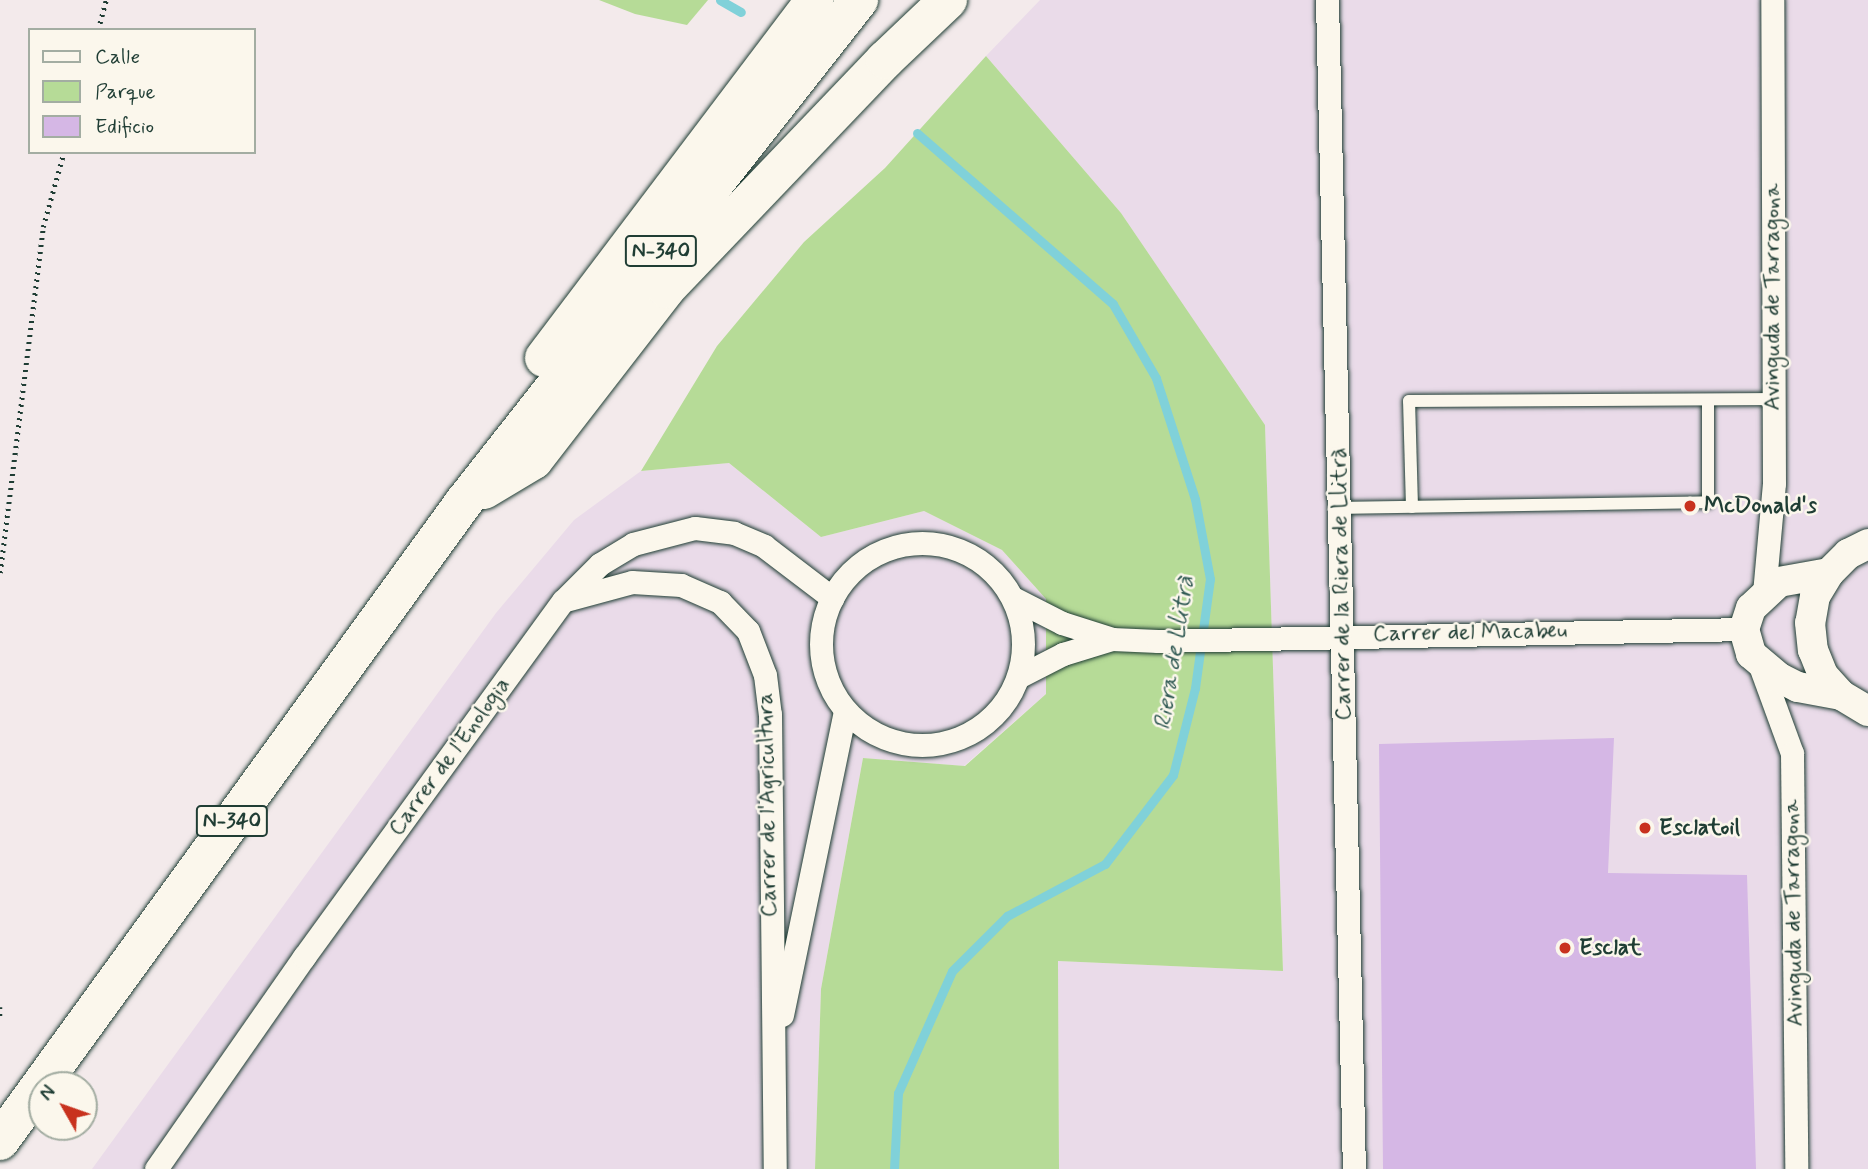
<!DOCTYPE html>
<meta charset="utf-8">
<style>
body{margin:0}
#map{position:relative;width:1868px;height:1169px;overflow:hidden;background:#f3eaeb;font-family:Mynerve,sans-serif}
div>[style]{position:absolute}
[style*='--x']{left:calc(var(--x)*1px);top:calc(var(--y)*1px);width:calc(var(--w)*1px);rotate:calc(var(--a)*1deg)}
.built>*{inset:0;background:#eadbe9}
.green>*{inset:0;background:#b6db97}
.stream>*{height:9px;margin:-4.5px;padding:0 4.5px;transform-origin:4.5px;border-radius:4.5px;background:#80d1d9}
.building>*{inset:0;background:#d5b7e5}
.path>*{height:4.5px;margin-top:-2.25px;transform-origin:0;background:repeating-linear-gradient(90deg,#1f3d34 0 2px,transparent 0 7px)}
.roads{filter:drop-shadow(0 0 2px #1f3d34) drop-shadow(0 0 2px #1f3d34)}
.service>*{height:12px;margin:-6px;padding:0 6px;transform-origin:6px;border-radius:6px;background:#fbf7ec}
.minor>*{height:23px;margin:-11.5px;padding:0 11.5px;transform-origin:11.5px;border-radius:11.5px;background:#fbf7ec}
.minor>.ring{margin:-11.5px;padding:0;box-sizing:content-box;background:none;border:23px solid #fbf7ec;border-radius:50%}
.tertiary>*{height:30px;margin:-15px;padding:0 15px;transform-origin:15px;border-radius:15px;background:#fbf7ec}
.trunk>*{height:38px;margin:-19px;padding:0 19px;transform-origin:19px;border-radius:19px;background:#fbf7ec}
.dots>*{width:19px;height:19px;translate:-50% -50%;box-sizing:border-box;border:4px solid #fbf7ec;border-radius:50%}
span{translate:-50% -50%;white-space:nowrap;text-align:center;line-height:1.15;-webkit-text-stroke:5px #fbf7ec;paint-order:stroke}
.shield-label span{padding:2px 5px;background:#fbf7ec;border:2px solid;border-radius:5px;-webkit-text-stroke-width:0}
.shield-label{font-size:21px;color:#1f3d34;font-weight:700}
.street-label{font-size:23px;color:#1f3d34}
.poi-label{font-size:23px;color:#1f3d34;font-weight:700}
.left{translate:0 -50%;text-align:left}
.water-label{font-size:24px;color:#325b55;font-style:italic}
.legend{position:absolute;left:28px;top:28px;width:228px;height:126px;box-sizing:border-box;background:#fbf7ec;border:2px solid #a3ada2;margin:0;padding:9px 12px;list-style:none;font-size:21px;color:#1f3d34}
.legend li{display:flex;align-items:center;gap:14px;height:35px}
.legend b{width:35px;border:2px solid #a3ada2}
.north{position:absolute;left:28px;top:1071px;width:70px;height:70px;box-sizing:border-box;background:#fbf7ec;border:2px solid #a3ada2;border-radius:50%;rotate:310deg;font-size:19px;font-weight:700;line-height:28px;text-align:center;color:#1f3d34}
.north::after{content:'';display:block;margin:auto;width:24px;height:32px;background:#c8321e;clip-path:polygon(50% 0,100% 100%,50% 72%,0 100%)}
</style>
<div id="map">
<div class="built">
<i style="clip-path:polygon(1040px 0,1868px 0,1868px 1169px,1059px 1169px,1058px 961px,1283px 971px,1265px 426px,1121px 213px,986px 56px)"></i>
<i style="clip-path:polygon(729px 463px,821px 537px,924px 511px,1002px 550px,1046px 599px,1046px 694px,964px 766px,863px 758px,821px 989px,815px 1169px,92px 1169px,496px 613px,574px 520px,641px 471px)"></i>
</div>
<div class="green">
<i style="clip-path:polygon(599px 0,708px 0,687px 25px,635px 14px)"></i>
<i style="clip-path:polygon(986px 56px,1121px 213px,1265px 425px,1283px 971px,1058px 961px,1059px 1169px,815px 1169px,821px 989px,863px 758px,965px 766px,1046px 694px,1046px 599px,1002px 550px,924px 511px,821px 537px,729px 463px,641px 471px,717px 346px,804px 242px,885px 168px)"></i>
</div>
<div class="stream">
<i style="--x:720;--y:0;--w:24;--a:30"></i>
<i style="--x:894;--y:1169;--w:76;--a:-87"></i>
<i style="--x:898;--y:1093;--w:133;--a:-66.1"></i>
<i style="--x:952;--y:971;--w:78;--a:-45"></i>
<i style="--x:1007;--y:916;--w:111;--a:-28"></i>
<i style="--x:1105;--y:864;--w:112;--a:-52.6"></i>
<i style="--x:1173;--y:775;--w:90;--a:-75.8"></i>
<i style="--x:1195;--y:688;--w:110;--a:-82.2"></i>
<i style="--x:1210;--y:579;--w:81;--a:-100.6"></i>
<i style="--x:1195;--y:499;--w:127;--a:-107.9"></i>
<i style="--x:1156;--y:378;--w:86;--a:-120.2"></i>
<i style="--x:1113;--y:304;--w:260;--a:-138.9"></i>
</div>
<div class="building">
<i style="clip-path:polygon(1614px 738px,1608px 873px,1747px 875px,1756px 1169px,1383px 1169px,1379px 744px)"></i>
</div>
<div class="path">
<i style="--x:98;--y:30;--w:31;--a:-75"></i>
<i style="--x:0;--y:573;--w:349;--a:-82.9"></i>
<i style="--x:43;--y:227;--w:78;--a:-74.4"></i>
<i style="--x:0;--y:1007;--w:10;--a:90"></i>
</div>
<div class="roads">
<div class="service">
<i style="--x:1412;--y:507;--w:106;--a:-91.6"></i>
<i style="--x:1409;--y:401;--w:365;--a:-0.3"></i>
<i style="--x:1340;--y:508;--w:368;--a:-0.9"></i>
<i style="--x:1708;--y:502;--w:102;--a:-90"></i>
</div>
<div class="minor">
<i style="--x:1327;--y:0;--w:1169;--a:88.68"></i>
<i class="ring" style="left:821px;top:543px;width:179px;height:179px"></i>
<i style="--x:1764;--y:593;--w:110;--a:-84.8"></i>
<i style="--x:1774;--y:483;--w:483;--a:-90.2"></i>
<i style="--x:1013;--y:598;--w:55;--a:27"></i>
<i style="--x:1062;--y:623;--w:52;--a:17.7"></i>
<i style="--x:1112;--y:639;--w:46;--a:2.5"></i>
<i style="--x:1158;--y:641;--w:586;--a:-1.17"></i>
<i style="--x:566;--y:600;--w:68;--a:-15.3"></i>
<i style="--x:632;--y:582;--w:49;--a:3.5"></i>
<i style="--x:681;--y:585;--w:43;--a:23.6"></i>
<i style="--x:720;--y:602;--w:40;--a:46"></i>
<i style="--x:748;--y:631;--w:47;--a:68.9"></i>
<i style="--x:765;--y:675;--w:39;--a:83"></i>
<i style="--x:770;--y:714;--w:455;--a:89.4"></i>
<i style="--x:1759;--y:663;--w:96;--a:69.9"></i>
<i style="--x:1792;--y:753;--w:416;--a:89.4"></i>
<i style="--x:1018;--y:677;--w:51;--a:-27.1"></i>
<i style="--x:1063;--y:654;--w:51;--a:-17"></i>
<i style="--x:782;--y:1015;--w:311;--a:-78.3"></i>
<i style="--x:156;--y:1169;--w:259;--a:-55.1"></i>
<i style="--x:304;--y:957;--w:440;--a:-54"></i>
<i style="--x:563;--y:601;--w:52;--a:-45"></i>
<i style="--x:600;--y:564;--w:39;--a:-31"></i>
<i style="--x:633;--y:544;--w:64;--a:-14.5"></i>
<i style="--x:695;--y:528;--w:39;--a:7"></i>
<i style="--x:734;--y:533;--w:33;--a:23"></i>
<i style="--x:764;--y:546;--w:86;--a:37.4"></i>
</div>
<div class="tertiary">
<i style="--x:1868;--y:544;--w:22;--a:153"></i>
<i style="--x:1848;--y:554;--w:27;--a:135"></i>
<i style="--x:1829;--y:573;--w:27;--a:121"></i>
<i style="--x:1815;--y:596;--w:27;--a:100"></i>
<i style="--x:1810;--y:623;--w:27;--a:84"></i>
<i style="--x:1813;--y:650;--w:27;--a:68"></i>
<i style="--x:1823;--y:675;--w:27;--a:48"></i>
<i style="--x:1841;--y:695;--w:31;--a:31"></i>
<i style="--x:1829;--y:573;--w:51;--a:169.8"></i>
<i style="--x:1779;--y:582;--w:38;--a:137"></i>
<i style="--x:1751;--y:608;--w:22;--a:108"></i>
<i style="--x:1744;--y:629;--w:26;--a:74"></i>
<i style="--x:1751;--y:654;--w:38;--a:40"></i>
<i style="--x:1780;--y:678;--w:20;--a:27"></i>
<i style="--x:1798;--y:687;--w:44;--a:10.5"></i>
</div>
<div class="trunk">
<i style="--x:544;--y:358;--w:449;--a:-52.9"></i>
<i style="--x:484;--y:490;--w:58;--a:-31"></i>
<i style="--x:534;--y:460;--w:216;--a:-52.3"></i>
<i style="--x:666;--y:289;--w:317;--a:-46.3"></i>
<i style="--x:885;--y:60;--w:87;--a:-43.6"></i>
<i style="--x:0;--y:1141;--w:790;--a:-54.02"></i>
<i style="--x:464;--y:502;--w:639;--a:-51.8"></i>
</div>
</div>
<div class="dots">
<i style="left:1690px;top:506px;background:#c8321e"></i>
<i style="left:1645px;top:828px;background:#c8321e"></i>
<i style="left:1565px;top:948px;background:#c8321e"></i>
</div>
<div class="shield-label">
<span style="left:661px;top:251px">N-340</span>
<span style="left:232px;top:821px">N-340</span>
</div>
<div class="street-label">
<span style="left:1773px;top:297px;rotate:-90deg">Avinguda de Tarragona</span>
<span style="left:1342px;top:584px;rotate:-91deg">Carrer de la Riera de Llitrà</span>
<span style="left:1470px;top:633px;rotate:-1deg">Carrer del Macabeu</span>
<span style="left:450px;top:757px;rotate:-54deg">Carrer de l'Enologia</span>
<span style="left:768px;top:805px;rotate:-91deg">Carrer de l'Agricultura</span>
<span style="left:1794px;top:913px;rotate:-91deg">Avinguda de Tarragona</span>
</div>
<div class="poi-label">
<span class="left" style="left:1704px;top:506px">McDonald's</span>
<span class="left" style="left:1659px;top:828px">Esclatoil</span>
<span class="left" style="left:1579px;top:948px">Esclat</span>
</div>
<div class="water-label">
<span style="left:1175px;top:653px;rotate:-81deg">Riera de Llitrà</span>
</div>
<ul class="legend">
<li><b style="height:9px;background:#fbf7ec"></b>Calle</li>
<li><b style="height:19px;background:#b6db97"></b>Parque</li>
<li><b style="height:19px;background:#d5b7e5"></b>Edificio</li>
</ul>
<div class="north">N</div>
</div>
